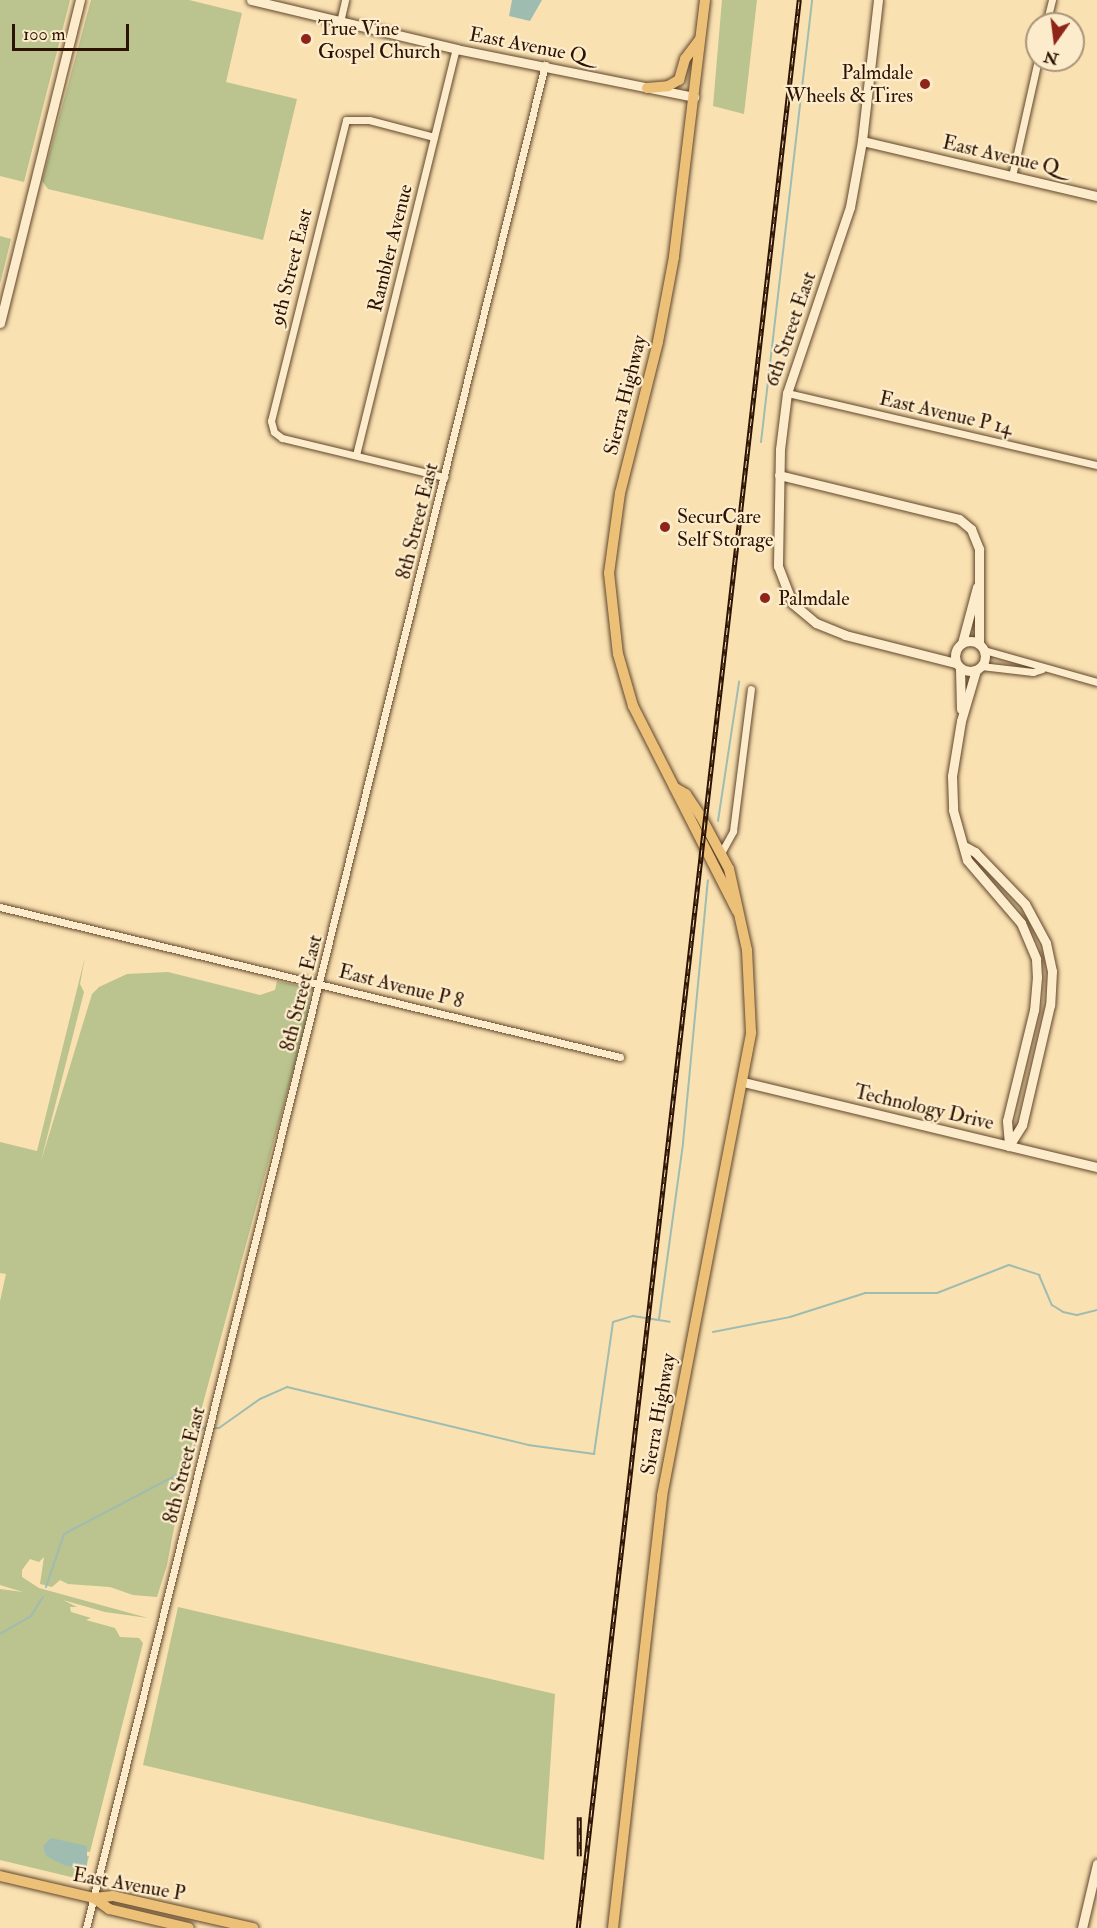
<!DOCTYPE html>
<style>
body{margin:0}
#map{position:relative;width:1097px;height:1928px;overflow:hidden;background:#fae1b1;font-family:"IM FELL Double Pica",serif}
div>[style]{position:absolute}
[style*='--x']{left:calc(var(--x)*1px);top:calc(var(--y)*1px);width:calc(var(--w)*1px);rotate:calc(var(--a)*1deg)}
.green>*{inset:0;background:#bbc38e}
.water>*{inset:0;background:#9fbcb1}
.stream>*{height:2px;margin:-1px;padding:0 1px;transform-origin:1px;border-radius:1px;background:#9fbcb1}
.roads{filter:drop-shadow(0 0 2px #60462c) drop-shadow(0 0 2px #60462c)}
.street>*{height:7px;margin:-3.5px;padding:0 3.5px;transform-origin:3.5px;border-radius:3.5px;background:#fceccc}
.secondary>*{height:9px;margin:-4.5px;padding:0 4.5px;transform-origin:4.5px;border-radius:4.5px;background:#fceccc}
.secondary>.ring{margin:-4.5px;padding:0;box-sizing:content-box;background:none;border:9px solid #fceccc;border-radius:50%}
.primary>*{height:10px;margin:-5px;padding:0 5px;transform-origin:5px;border-radius:5px;background:#edc078}
.rail>*{height:4.5px;margin-top:-2.25px;transform-origin:0;background:repeating-linear-gradient(90deg,#fceccc 0 7px,#2c1200 0 14px);box-sizing:border-box;border-block:2px solid #2c1200}
.dots>*{width:16px;height:16px;translate:-50% -50%;box-sizing:border-box;border:3px solid #fceccc;border-radius:50%}
span{translate:-50% -50%;white-space:nowrap;text-align:center;line-height:1.15;-webkit-text-stroke:4.5px #fceccc;paint-order:stroke}
.poi-label{font-size:20px;color:#2c1200}
.left{translate:0 -50%;text-align:left}
.right{translate:-100% -50%;text-align:right}
.street-label{font-size:20px;color:#2c1200}
.north{position:absolute;left:1025px;top:12px;width:60px;height:60px;box-sizing:border-box;background:#fceccc;border:2px solid #a9957a;border-radius:50%;rotate:194deg;font-size:16px;font-weight:700;line-height:24px;text-align:center;color:#2c1200}
.north::after{content:'';display:block;margin:auto;width:21px;height:27px;background:#8f2418;clip-path:polygon(50% 0,100% 100%,50% 72%,0 100%)}
.scale{position:absolute;left:12px;top:24px;width:117px;height:27px;box-sizing:border-box;border:3px solid #2c1200;border-top:0;padding-left:8px;font-size:18px;line-height:21px;white-space:nowrap;color:#2c1200;-webkit-text-stroke:4px #fceccc;paint-order:stroke}
</style>
<div id="map">
<div class="green">
<i style="clip-path:polygon(0 0,70px 0,24px 182px,0 176px)"></i>
<i style="clip-path:polygon(91px 0,189px 0,242px 13px,226px 82px,297px 99px,263px 240px,48px 189px,42px 181px)"></i>
<i style="clip-path:polygon(722px 0,757px 0,744px 114px,713px 106px)"></i>
<i style="clip-path:polygon(0 236px,11px 239px,0 284px)"></i>
<i style="clip-path:polygon(85px 957px,80px 984px,84px 992px,41px 1161px,92px 994px,99px 987px,127px 974px,168px 972px,260px 995px,275px 990px,277px 981px,311px 988px,307px 1019px,185px 1470px,167px 1565px,157px 1597px,133px 1595px,110px 1587px,68px 1584px,60px 1580px,52px 1587px,40px 1584px,44px 1557px,39px 1562px,30px 1559px,22px 1570px,22px 1577px,39px 1588px,148px 1618px,105px 1612px,63px 1600px,77px 1607px,70px 1607px,71px 1612px,91px 1618px,86px 1620px,115px 1628px,120px 1637px,139px 1638px,143px 1643px,90px 1852px,76px 1851px,78px 1855px,89px 1856px,86px 1868px,81px 1875px,71px 1877px,0 1860px,0 1589px,23px 1592px,0 1585px,0 1301px,6px 1274px,0 1273px,0 1142px,37px 1151px)"></i>
<i style="clip-path:polygon(178px 1607px,555px 1694px,544px 1860px,143px 1765px)"></i>
</div>
<div class="water">
<i style="clip-path:polygon(512px 0,542px 0,530px 21px,509px 16px)"></i>
<i style="clip-path:polygon(51px 1838px,87px 1846px,87px 1867px,66px 1866px,46px 1856px,43px 1846px)"></i>
</div>
<div class="stream">
<i style="--x:761;--y:442;--w:445;--a:-83.4"></i>
<i style="--x:718;--y:821;--w:141;--a:-81.4"></i>
<i style="--x:659;--y:1319;--w:178;--a:-82.2"></i>
<i style="--x:683;--y:1143;--w:264;--a:-84.6"></i>
<i style="--x:713;--y:1332;--w:78;--a:-11"></i>
<i style="--x:790;--y:1317;--w:79;--a:-17.7"></i>
<i style="--x:865;--y:1293;--w:72;--a:0"></i>
<i style="--x:937;--y:1293;--w:77;--a:-21.3"></i>
<i style="--x:1009;--y:1265;--w:32;--a:18"></i>
<i style="--x:1039;--y:1275;--w:33;--a:67"></i>
<i style="--x:1052;--y:1305;--w:13;--a:32"></i>
<i style="--x:1063;--y:1312;--w:14;--a:12"></i>
<i style="--x:1077;--y:1315;--w:21;--a:-14"></i>
<i style="--x:46;--y:1587;--w:56;--a:-71.2"></i>
<i style="--x:64;--y:1534;--w:136;--a:-27.7"></i>
<i style="--x:184;--y:1471;--w:47;--a:-67.3"></i>
<i style="--x:202;--y:1428;--w:17;--a:0"></i>
<i style="--x:219;--y:1428;--w:50;--a:-35.3"></i>
<i style="--x:260;--y:1399;--w:30;--a:-24"></i>
<i style="--x:287;--y:1387;--w:248;--a:13.5"></i>
<i style="--x:528;--y:1445;--w:67;--a:7.8"></i>
<i style="--x:594;--y:1454;--w:133;--a:-81.8"></i>
<i style="--x:613;--y:1322;--w:21;--a:-17"></i>
<i style="--x:633;--y:1316;--w:37;--a:9"></i>
<i style="--x:0;--y:1634;--w:36;--a:-30"></i>
<i style="--x:31;--y:1616;--w:22;--a:-58"></i>
</div>
<div class="roads">
<div class="street">
<i style="--x:340;--y:22;--w:23;--a:-77"></i>
<i style="--x:1046;--y:24;--w:25;--a:-76"></i>
<i style="--x:434;--y:137;--w:67;--a:-165.3"></i>
<i style="--x:369;--y:120;--w:23;--a:180"></i>
<i style="--x:346;--y:120;--w:310;--a:104"></i>
<i style="--x:271;--y:421;--w:11;--a:75"></i>
<i style="--x:274;--y:432;--w:10;--a:37"></i>
<i style="--x:282;--y:438;--w:167;--a:13.5"></i>
<i style="--x:1012;--y:176;--w:119;--a:-77.4"></i>
<i style="--x:787;--y:393;--w:318;--a:13.1"></i>
<i style="--x:356;--y:455;--w:418;--a:-76.2"></i>
<i style="--x:984;--y:650;--w:117;--a:15.8"></i>
<i style="--x:981;--y:666;--w:52;--a:6.6"></i>
<i style="--x:1033;--y:672;--w:9;--a:-18"></i>
<i style="--x:721;--y:853;--w:25;--a:-61"></i>
<i style="--x:733;--y:831;--w:143;--a:-82.8"></i>
<i style="--x:0;--y:907;--w:638;--a:13.6"></i>
<i style="--x:86;--y:1928;--w:1919;--a:-76.16"></i>
</div>
<div class="secondary">
<i style="--x:251;--y:0;--w:211;--a:13.4"></i>
<i style="--x:456;--y:49;--w:243;--a:11.4"></i>
<i style="--x:878;--y:0;--w:142;--a:96.5"></i>
<i style="--x:862;--y:141;--w:67;--a:100.3"></i>
<i style="--x:850;--y:207;--w:196;--a:108.7"></i>
<i style="--x:787;--y:393;--w:56;--a:97.1"></i>
<i style="--x:780;--y:449;--w:117;--a:91"></i>
<i style="--x:778;--y:566;--w:40;--a:69"></i>
<i style="--x:792;--y:603;--w:31;--a:40"></i>
<i style="--x:816;--y:623;--w:31;--a:22"></i>
<i style="--x:845;--y:635;--w:114;--a:14.2"></i>
<i style="--x:862;--y:141;--w:241;--a:13.2"></i>
<i style="--x:0;--y:323;--w:333;--a:-76.1"></i>
<i style="--x:779;--y:475;--w:185;--a:13.7"></i>
<i style="--x:959;--y:519;--w:16;--a:40"></i>
<i style="--x:971;--y:529;--w:22;--a:68"></i>
<i style="--x:979;--y:549;--w:95;--a:90"></i>
<i class="ring" style="left:955px;top:641px;width:21px;height:21px"></i>
<i style="--x:962;--y:643;--w:58;--a:-75"></i>
<i style="--x:960;--y:668;--w:41;--a:88.6"></i>
<i style="--x:976;--y:670;--w:53;--a:106.4"></i>
<i style="--x:961;--y:721;--w:56;--a:99.3"></i>
<i style="--x:952;--y:776;--w:34;--a:88"></i>
<i style="--x:953;--y:810;--w:52;--a:74.4"></i>
<i style="--x:967;--y:860;--w:83;--a:49.4"></i>
<i style="--x:1021;--y:923;--w:39;--a:67"></i>
<i style="--x:1036;--y:959;--w:18;--a:87"></i>
<i style="--x:1037;--y:977;--w:33;--a:95"></i>
<i style="--x:1034;--y:1010;--w:114;--a:103.7"></i>
<i style="--x:1007;--y:1121;--w:25;--a:85"></i>
<i style="--x:964;--y:846;--w:13;--a:29"></i>
<i style="--x:975;--y:852;--w:72;--a:46.1"></i>
<i style="--x:1025;--y:904;--w:44;--a:61.7"></i>
<i style="--x:1046;--y:943;--w:29;--a:78"></i>
<i style="--x:1052;--y:971;--w:34;--a:93"></i>
<i style="--x:1050;--y:1005;--w:123;--a:103.1"></i>
<i style="--x:1022;--y:1125;--w:25;--a:122"></i>
<i style="--x:743;--y:1082;--w:364;--a:13.5"></i>
<i style="--x:1082;--y:1928;--w:66;--a:-76.8"></i>
</div>
<div class="primary">
<i style="--x:705;--y:0;--w:259;--a:96.9"></i>
<i style="--x:674;--y:257;--w:86;--a:100.7"></i>
<i style="--x:658;--y:342;--w:156;--a:104.1"></i>
<i style="--x:620;--y:493;--w:81;--a:97.8"></i>
<i style="--x:609;--y:573;--w:81;--a:83.7"></i>
<i style="--x:618;--y:654;--w:54;--a:73.9"></i>
<i style="--x:633;--y:706;--w:230;--a:63.1"></i>
<i style="--x:647;--y:88;--w:21;--a:-5"></i>
<i style="--x:668;--y:86;--w:13;--a:-29"></i>
<i style="--x:679;--y:80;--w:22;--a:-74"></i>
<i style="--x:685;--y:59;--w:25;--a:-53"></i>
<i style="--x:0;--y:1876;--w:97;--a:13.2"></i>
<i style="--x:94;--y:1898;--w:19;--a:-6"></i>
<i style="--x:113;--y:1896;--w:144;--a:12.9"></i>
<i style="--x:94;--y:1898;--w:19;--a:36"></i>
<i style="--x:109;--y:1909;--w:82;--a:13.4"></i>
<i style="--x:613;--y:1928;--w:435;--a:-83.5"></i>
<i style="--x:662;--y:1496;--w:472;--a:-79.1"></i>
<i style="--x:751;--y:1032;--w:82;--a:-92.8"></i>
<i style="--x:747;--y:950;--w:83;--a:-102.5"></i>
<i style="--x:729;--y:869;--w:61;--a:-118.2"></i>
<i style="--x:700;--y:815;--w:25;--a:-124"></i>
<i style="--x:686;--y:794;--w:13;--a:-151"></i>
</div>
</div>
<div class="rail">
<i style="--x:579;--y:1856;--w:39;--a:-90"></i>
<i style="--x:578;--y:1928;--w:1941;--a:-83.46"></i>
</div>
<div class="dots">
<i style="left:306px;top:39px;background:#8f2418"></i>
<i style="left:925px;top:84px;background:#8f2418"></i>
<i style="left:665px;top:527px;background:#8f2418"></i>
<i style="left:765px;top:598px;background:#8f2418"></i>
</div>
<div class="poi-label">
<span class="left" style="left:318px;top:40px">True Vine<br>Gospel Church</span>
<span class="right" style="left:913px;top:84px">Palmdale<br>Wheels &amp; Tires</span>
<span class="left" style="left:677px;top:528px">SecurCare<br>Self Storage</span>
<span class="left" style="left:778px;top:598px">Palmdale</span>
</div>
<div class="street-label">
<span style="left:528px;top:45px;rotate:11deg">East Avenue Q</span>
<span style="left:1001px;top:155px;rotate:13deg">East Avenue Q</span>
<span style="left:390px;top:248px;rotate:-76deg">Rambler Avenue</span>
<span style="left:291px;top:267px;rotate:-76deg">9th Street East</span>
<span style="left:790px;top:329px;rotate:-71deg">6th Street East</span>
<span style="left:625px;top:395px;rotate:-76deg">Sierra Highway</span>
<span style="left:946px;top:413px;rotate:13deg">East Avenue P 14</span>
<span style="left:417px;top:521px;rotate:-76deg">8th Street East</span>
<span style="left:401px;top:986px;rotate:14deg">East Avenue P 8</span>
<span style="left:301px;top:993px;rotate:-76deg">8th Street East</span>
<span style="left:924px;top:1107px;rotate:13deg">Technology Drive</span>
<span style="left:658px;top:1414px;rotate:-80deg">Sierra Highway</span>
<span style="left:184px;top:1465px;rotate:-76deg">8th Street East</span>
<span style="left:129px;top:1884px;rotate:10deg">East Avenue P</span>
</div>
<div class="north">N</div>
<div class="scale">100 m</div>
</div>
